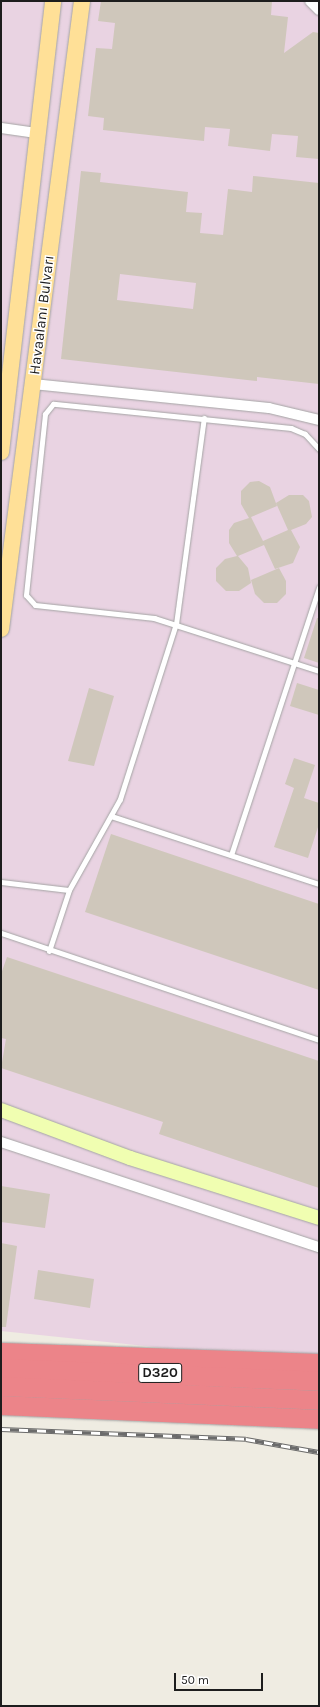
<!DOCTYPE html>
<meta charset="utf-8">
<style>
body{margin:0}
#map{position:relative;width:320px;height:1707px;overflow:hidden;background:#efece2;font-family:Karla,sans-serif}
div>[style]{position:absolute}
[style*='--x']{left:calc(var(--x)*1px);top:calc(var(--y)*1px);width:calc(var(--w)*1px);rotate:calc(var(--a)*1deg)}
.industrial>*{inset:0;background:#e9d3e2}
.building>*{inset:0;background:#cfc7bb}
.roads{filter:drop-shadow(0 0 1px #a4a4a4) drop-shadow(0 0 1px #a4a4a4)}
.lane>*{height:5px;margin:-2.5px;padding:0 2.5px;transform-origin:2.5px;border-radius:2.5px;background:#fff}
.street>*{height:10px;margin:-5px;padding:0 5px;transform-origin:5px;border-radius:5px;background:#fff}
.secondary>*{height:14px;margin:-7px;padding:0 7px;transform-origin:7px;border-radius:7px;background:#f0feb1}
.primary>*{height:16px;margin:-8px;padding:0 8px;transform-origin:8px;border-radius:8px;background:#ffe097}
.highway>*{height:19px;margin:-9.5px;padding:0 9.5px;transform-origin:9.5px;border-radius:9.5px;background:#ec8489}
.rail>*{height:4.5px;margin-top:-2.25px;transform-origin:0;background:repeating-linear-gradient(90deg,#fff 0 9px,#6b6b6b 0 18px);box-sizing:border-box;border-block:1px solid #6b6b6b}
span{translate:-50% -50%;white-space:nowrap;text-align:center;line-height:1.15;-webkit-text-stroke:3px #fff;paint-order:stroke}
.shield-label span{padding:1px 3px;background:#fff;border:1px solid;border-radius:3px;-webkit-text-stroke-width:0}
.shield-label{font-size:14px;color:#1d1d1d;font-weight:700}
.street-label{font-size:15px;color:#1d1d1d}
.frame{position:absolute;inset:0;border:2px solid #1d1d1d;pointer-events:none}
.scale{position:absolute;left:174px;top:1673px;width:89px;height:18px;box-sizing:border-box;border:2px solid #1d1d1d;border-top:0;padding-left:5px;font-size:12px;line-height:14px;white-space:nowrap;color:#1d1d1d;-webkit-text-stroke:3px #fff;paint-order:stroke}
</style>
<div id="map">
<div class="industrial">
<i style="clip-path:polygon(1px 1px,319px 1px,319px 1364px,1px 1331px)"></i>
</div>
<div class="building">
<i style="clip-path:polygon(101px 1px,272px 1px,271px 15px,288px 17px,284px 53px,313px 32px,319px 33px,319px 159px,296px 157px,298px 136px,272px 134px,270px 151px,228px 146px,230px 129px,205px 127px,204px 141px,103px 130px,104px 118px,88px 116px,96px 48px,112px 49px,115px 23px,98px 21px)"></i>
<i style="clip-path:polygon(evenodd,81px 171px,101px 173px,100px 182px,188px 192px,186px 212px,202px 213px,200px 233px,223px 235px,228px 189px,252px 192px,253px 176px,319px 183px,319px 384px,257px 377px,257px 381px,61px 359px,81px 171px,120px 274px,196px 283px,193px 309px,117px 300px,120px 274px)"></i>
<i style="clip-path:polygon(259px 481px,270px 487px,277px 506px,251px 517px,263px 541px,288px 530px,276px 503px,289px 495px,303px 495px,309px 501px,312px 517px,306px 524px,291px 530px,300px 547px,293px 563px,275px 569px,264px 545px,238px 556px,248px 568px,251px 583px,239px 591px,226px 591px,216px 581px,216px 568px,225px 559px,237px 556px,229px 543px,229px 530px,234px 523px,249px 518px,241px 504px,241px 491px,250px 482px)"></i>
<i style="clip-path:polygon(279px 568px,286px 581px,286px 594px,277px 603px,264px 603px,255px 594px,251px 580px)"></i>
<i style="clip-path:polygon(317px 618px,319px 618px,319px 663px,304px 658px)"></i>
<i style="clip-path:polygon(297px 683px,319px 690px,319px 715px,290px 706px)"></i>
<i style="clip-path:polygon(89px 688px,114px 696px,94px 766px,68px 761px)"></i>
<i style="clip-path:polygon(294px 758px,315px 765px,304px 798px,319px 803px,319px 824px,308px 858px,274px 847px,294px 788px,285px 784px)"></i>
<i style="clip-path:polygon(111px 834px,319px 904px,319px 990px,85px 912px)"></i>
<i style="clip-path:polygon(7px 957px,319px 1061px,319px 1188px,159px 1134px,163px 1122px,1px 1068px,6px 1039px,1px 1038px,1px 974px)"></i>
<i style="clip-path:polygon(1px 1186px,50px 1194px,45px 1228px,1px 1222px)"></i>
<i style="clip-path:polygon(1px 1243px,17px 1246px,6px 1327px,1px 1327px)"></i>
<i style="clip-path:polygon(38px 1270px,94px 1279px,90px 1308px,34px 1299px)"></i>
</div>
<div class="roads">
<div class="lane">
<i style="--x:319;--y:449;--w:21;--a:-133"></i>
<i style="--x:305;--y:434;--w:15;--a:-157"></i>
<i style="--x:291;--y:428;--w:239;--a:-174.2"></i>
<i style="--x:53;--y:404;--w:13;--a:129"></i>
<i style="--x:45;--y:414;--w:182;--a:96"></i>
<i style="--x:26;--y:595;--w:13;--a:48"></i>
<i style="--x:35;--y:605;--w:120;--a:6.2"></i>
<i style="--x:154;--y:618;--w:173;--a:17.8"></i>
<i style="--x:111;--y:816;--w:219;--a:18.1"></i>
<i style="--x:231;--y:855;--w:282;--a:-71.8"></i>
<i style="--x:1;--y:882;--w:68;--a:6.7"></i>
<i style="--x:1;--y:933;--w:336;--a:18.6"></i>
<i style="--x:49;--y:951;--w:64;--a:-71.8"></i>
<i style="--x:69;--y:890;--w:104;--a:-60.7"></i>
<i style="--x:120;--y:799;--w:184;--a:-72.3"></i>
<i style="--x:176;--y:624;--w:208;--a:-82.3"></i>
</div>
<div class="street">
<i style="--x:310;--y:1;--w:13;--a:45"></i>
<i style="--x:1;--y:128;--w:36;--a:8"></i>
<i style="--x:33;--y:384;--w:237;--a:5.8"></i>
<i style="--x:269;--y:408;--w:51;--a:13.5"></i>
<i style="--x:1;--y:1142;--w:335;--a:18.3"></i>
</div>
<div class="secondary">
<i style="--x:1;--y:1110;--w:138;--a:20.4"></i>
<i style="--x:130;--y:1158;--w:198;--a:17.6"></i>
</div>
<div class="primary">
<i style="--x:1;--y:452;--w:454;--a:-83.4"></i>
<i style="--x:1;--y:629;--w:633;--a:-82.65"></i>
</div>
<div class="highway">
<i style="--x:1;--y:1352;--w:318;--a:2"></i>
<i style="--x:1;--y:1368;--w:318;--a:2.3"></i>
<i style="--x:1;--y:1386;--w:318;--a:2.5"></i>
<i style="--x:1;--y:1405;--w:318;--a:2.5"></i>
</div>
</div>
<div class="rail">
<i style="--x:1;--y:1429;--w:245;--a:2.3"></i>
<i style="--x:246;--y:1439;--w:74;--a:10.1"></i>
</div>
<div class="shield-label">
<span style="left:160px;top:1373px">D320</span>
</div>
<div class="street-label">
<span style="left:42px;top:315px;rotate:-83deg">Havaalanı Bulvarı</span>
</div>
<div class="frame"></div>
<div class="scale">50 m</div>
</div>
